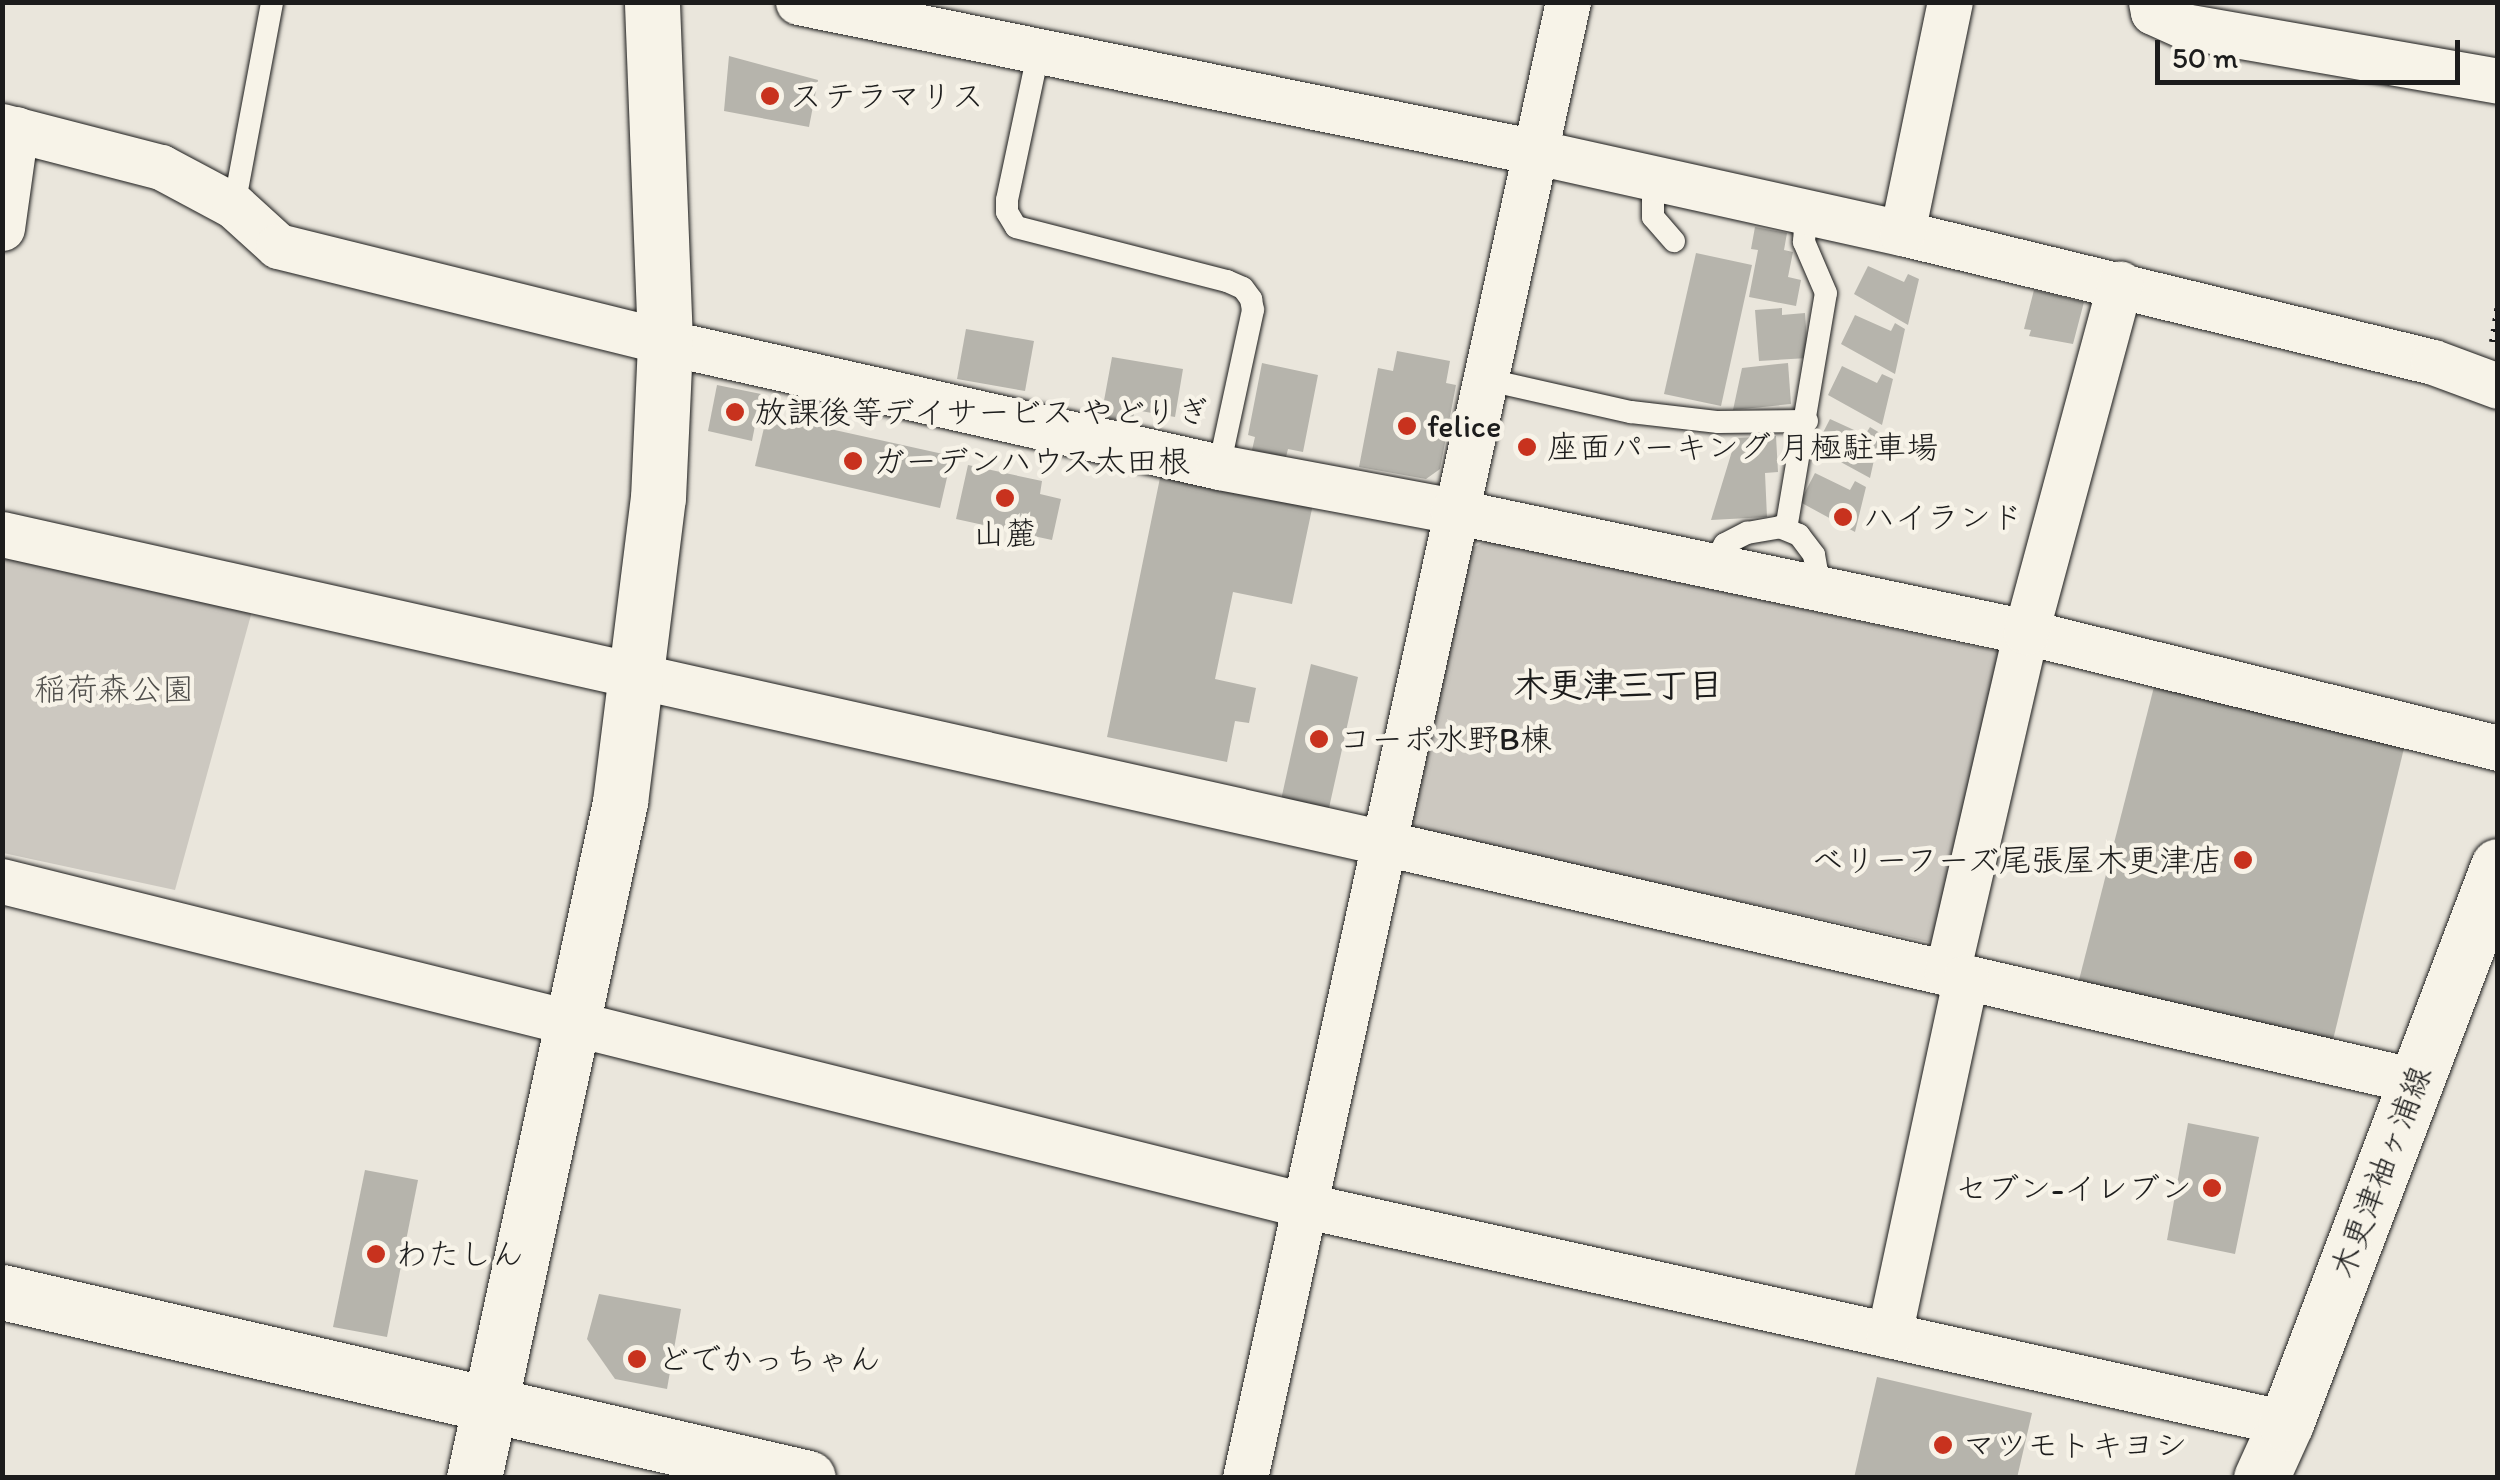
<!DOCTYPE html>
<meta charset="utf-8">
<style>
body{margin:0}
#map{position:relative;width:2500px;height:1480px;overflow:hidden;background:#eae6dc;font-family:Itim,"Klee One",sans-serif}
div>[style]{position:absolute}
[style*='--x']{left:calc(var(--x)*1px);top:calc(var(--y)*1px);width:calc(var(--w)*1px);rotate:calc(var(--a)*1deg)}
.green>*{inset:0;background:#ccc8c0}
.building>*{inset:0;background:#b6b4ac}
.path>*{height:6px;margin-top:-3px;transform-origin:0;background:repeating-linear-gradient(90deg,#1c1c1c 0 2.5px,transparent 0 10.5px)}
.roads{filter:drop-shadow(0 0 2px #1c1c1c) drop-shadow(0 0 2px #1c1c1c)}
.service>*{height:22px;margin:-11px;padding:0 11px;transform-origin:11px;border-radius:11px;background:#f7f3e8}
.minor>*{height:45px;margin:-22.5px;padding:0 22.5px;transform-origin:22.5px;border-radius:22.5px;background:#f7f3e8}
.tertiary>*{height:55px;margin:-27.5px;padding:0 27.5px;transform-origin:27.5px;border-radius:27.5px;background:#f7f3e8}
.secondary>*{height:55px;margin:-27.5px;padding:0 27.5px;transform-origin:27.5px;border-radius:27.5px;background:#f7f3e8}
.dots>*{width:28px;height:28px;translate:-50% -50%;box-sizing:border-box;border:5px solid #f7f3e8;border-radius:50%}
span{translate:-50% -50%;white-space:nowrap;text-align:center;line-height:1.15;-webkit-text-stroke:9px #f7f3e8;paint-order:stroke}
.poi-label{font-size:32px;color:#1c1c1c}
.left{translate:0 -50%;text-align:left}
.right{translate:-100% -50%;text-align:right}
.park-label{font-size:32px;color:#51504d}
.street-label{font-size:32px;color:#1c1c1c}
.neighbourhood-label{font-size:35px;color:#1c1c1c;font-weight:700}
.frame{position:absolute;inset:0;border:5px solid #1c1c1c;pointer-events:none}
.scale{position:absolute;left:2155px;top:40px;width:305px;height:45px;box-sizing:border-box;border:5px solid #1c1c1c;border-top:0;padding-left:12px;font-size:30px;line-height:35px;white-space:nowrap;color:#1c1c1c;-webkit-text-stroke:8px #f7f3e8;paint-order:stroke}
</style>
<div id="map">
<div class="green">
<i style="clip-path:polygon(1486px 541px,2001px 652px,1933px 943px,1413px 831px,1407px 819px,1464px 552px)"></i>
<i style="clip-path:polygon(3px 550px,254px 604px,175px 890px,3px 853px)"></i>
</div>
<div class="building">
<i style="clip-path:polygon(729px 56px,818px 80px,809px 127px,724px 111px)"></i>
<i style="clip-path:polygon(1755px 227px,1787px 233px,1784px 250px,1793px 252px,1788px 277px,1801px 280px,1796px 306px,1749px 297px,1758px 250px,1751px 249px)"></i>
<i style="clip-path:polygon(1696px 253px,1752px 265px,1721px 406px,1664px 394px)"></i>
<i style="clip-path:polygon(1868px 266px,1904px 282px,1908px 274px,1919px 279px,1908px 325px,1854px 294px)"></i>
<i style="clip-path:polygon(2034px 290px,2084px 302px,2073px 344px,2029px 336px,2031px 330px,2024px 329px)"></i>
<i style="clip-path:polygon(1782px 308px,1782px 315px,1805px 313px,1808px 358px,1759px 361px,1755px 310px)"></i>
<i style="clip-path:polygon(1855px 315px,1891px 331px,1895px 323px,1905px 329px,1895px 374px,1841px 344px)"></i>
<i style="clip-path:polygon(966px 329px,1034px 341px,1025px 391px,957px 379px)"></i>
<i style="clip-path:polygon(1397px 351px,1450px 361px,1446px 383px,1456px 385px,1440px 469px,1426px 479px,1359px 467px,1378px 368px,1393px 371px)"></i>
<i style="clip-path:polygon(1112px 357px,1183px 369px,1175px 417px,1135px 410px,1132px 423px,1101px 417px)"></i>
<i style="clip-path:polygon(1262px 363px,1318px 375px,1303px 452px,1288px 449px,1286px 457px,1252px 450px,1255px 437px,1248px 435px)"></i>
<i style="clip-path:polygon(1788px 363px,1791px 404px,1733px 410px,1742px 368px)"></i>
<i style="clip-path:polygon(1842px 366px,1877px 383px,1882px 374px,1893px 379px,1882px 425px,1828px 395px)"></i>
<i style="clip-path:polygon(717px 385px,761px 394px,752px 441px,708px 431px)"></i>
<i style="clip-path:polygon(767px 415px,952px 456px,940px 508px,755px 466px)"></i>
<i style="clip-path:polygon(1830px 419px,1865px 435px,1870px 427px,1880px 433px,1870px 478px,1815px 448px)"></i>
<i style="clip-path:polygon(1776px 436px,1778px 472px,1765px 473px,1767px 517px,1711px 520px,1736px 438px)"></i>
<i style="clip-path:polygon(968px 465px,1042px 481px,1040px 494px,1061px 499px,1052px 540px,956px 519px)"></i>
<i style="clip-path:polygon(1161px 473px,1313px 504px,1292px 604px,1233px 592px,1215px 679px,1256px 688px,1249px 723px,1235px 721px,1227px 762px,1107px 737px)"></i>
<i style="clip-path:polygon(1815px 473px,1850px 490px,1855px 481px,1866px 487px,1855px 532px,1800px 502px)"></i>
<i style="clip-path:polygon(1311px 664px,1358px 677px,1329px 808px,1281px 800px)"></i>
<i style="clip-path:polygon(2156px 679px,2406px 740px,2332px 1044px,2079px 980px)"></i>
<i style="clip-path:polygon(2188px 1123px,2259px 1137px,2235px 1254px,2167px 1240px)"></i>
<i style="clip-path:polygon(365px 1170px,418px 1180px,387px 1337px,333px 1327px)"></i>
<i style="clip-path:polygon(599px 1294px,681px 1309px,667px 1389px,615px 1379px,587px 1339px)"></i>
<i style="clip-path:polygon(1877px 1377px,2032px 1413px,2017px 1478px,1854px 1478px)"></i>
</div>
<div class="path">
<i style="--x:2492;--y:342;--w:38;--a:-81"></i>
</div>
<div class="roads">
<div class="service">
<i style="--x:1038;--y:54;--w:149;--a:102"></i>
<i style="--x:1007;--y:200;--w:12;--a:90"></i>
<i style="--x:1007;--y:212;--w:17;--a:59"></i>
<i style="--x:1016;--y:227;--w:218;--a:14.4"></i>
<i style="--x:1227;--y:281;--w:17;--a:24"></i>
<i style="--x:1243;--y:288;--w:14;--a:54"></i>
<i style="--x:1251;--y:299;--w:11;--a:80"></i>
<i style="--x:1253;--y:310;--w:161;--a:102.2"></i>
<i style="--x:1653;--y:177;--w:40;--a:90"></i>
<i style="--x:1653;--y:217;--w:32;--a:49"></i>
<i style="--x:234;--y:206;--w:208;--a:-79.4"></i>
<i style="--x:1484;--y:379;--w:151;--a:12.7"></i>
<i style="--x:1631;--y:412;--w:88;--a:6.6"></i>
<i style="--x:1718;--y:422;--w:89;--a:-0.6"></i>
<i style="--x:1786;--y:529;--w:239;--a:-80.4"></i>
<i style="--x:1826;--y:293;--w:56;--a:-113.3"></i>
<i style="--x:1804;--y:242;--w:30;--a:-86"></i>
<i style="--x:1712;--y:568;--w:27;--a:-62"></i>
<i style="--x:1725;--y:544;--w:25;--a:-27"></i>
<i style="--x:1747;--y:533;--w:34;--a:-10"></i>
<i style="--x:1780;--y:527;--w:21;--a:23"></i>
<i style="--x:1799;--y:535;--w:25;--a:53"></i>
<i style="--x:1814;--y:555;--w:34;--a:80"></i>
</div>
<div class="minor">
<i style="--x:798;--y:2;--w:753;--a:11.49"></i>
<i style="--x:1536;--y:152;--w:375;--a:12.5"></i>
<i style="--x:1902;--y:233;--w:546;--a:13.65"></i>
<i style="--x:2433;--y:362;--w:69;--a:20.3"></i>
<i style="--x:2151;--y:2;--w:10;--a:79"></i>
<i style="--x:2153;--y:12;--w:34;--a:24"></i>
<i style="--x:2184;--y:26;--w:319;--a:9.9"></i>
<i style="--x:2;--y:126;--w:164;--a:14.5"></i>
<i style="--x:161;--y:167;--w:83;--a:28.1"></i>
<i style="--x:234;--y:206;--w:59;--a:42.3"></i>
<i style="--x:278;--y:246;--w:399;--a:13.9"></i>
<i style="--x:665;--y:342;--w:568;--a:12.71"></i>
<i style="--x:1219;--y:467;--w:238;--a:10.6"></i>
<i style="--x:1453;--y:511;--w:586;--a:11.92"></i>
<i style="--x:2026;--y:632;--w:486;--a:13.8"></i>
<i style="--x:2;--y:228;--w:100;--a:-82"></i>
<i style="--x:1902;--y:233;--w:236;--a:-78.3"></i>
<i style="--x:2;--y:534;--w:1416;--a:12.6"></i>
<i style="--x:1384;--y:843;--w:1059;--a:12.99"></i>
<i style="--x:2;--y:881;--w:1345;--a:13.98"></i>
<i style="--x:1307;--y:1206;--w:1003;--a:12.5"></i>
<i style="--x:1947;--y:973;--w:350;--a:-77"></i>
<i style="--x:2026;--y:632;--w:361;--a:-74.9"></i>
<i style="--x:1889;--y:1335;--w:366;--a:-77.9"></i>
<i style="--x:1245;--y:1478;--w:1511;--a:-77.66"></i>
</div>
<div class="tertiary">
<i style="--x:2;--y:1292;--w:827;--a:12.99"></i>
<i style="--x:474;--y:1478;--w:692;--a:-77.81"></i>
<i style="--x:620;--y:802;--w:306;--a:-82.9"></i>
<i style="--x:658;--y:498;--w:156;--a:-87.4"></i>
<i style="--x:665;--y:342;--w:340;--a:-92.2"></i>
</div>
<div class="secondary">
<i style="--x:2261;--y:1478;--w:60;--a:-65.6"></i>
<i style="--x:2286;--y:1423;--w:596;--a:-69.16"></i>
</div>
</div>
<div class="dots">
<i style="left:770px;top:96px;background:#c8321e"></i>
<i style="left:735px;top:412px;background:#c8321e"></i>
<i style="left:1407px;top:426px;background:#c8321e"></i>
<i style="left:1527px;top:447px;background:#c8321e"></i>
<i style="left:853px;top:461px;background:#c8321e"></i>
<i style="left:1005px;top:498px;background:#c8321e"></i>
<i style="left:1843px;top:517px;background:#c8321e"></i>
<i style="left:1319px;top:739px;background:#c8321e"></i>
<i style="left:2243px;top:860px;background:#c8321e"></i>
<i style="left:2212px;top:1188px;background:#c8321e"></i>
<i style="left:376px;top:1254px;background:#c8321e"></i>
<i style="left:637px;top:1359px;background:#c8321e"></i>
<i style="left:1943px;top:1445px;background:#c8321e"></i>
</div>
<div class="poi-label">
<span class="left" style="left:790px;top:96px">ステラマリス</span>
<span class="left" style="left:755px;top:412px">放課後等デイサービス やどりぎ</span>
<span class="left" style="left:1427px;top:426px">felice</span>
<span class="left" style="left:1547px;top:447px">座面パーキング 月極駐車場</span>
<span class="left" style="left:873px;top:461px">ガーデンハウス太田根</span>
<span class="left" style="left:1863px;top:517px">ハイランド</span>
<span style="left:1005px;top:533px">山麓</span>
<span class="left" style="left:1339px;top:739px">コーポ水野B棟</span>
<span class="right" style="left:2223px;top:860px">ベリーフーズ尾張屋木更津店</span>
<span class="right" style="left:2192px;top:1188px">セブン-イレブン</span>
<span class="left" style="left:396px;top:1254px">わたしん</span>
<span class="left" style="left:657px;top:1359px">どでかっちゃん</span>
<span class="left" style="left:1963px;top:1445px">マツモトキヨシ</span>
</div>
<div class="park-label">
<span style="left:114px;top:689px">稲荷森公園</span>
</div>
<div class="street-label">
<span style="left:2381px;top:1172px;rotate:-69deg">木更津袖ヶ浦線</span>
</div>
<div class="neighbourhood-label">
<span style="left:1618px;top:685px">木更津三丁目</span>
</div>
<div class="frame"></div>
<div class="scale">50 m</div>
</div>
